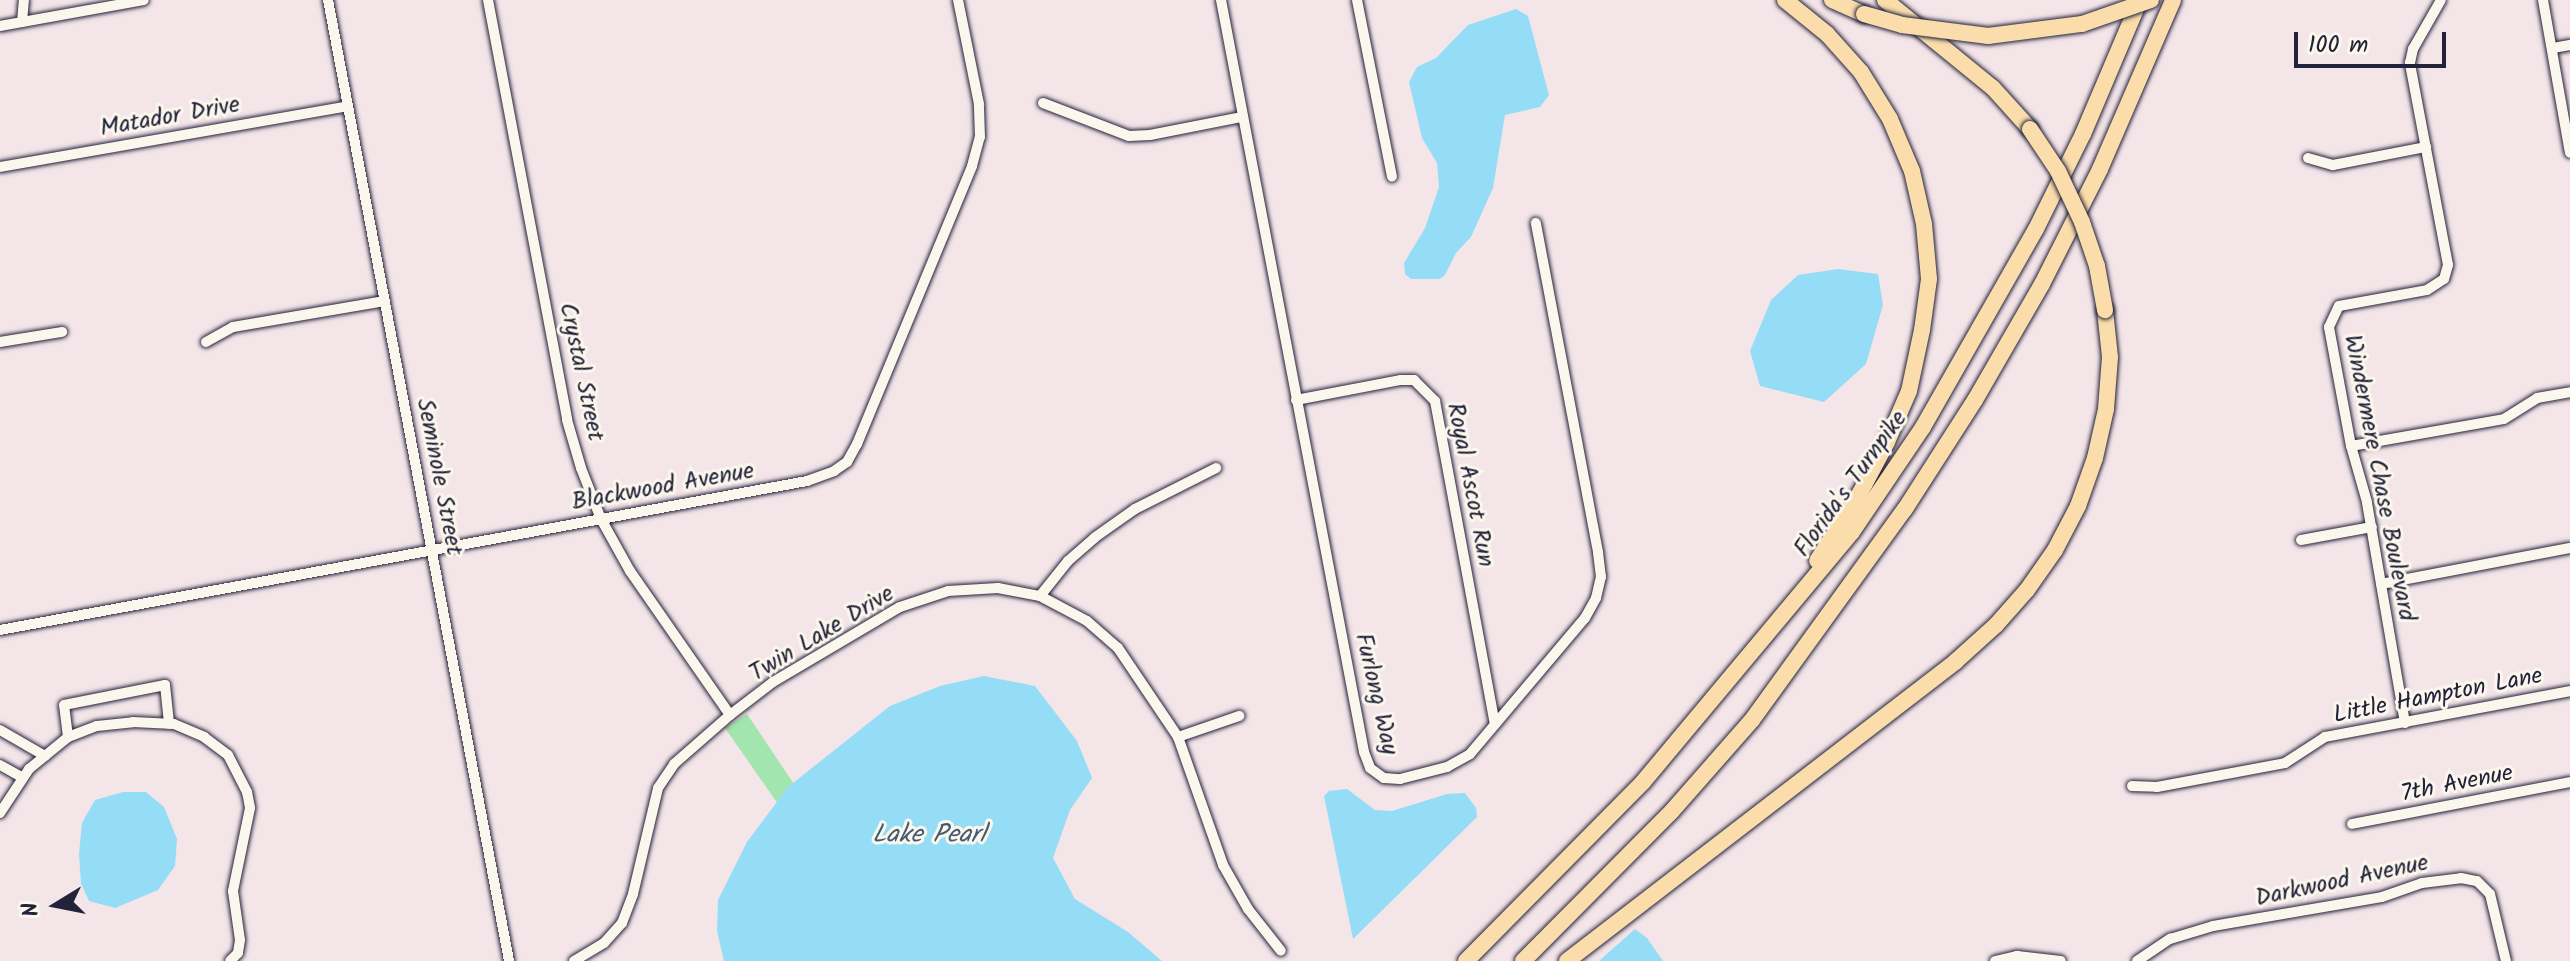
<!DOCTYPE html>
<style>
body{margin:0}
#map{position:relative;width:2570px;height:961px;overflow:hidden;background:#f4e5e9;font-family:Kalam,sans-serif}
div>[style]{position:absolute}
[style*='--x']{left:calc(var(--x)*1px);top:calc(var(--y)*1px);width:calc(var(--w)*1px);rotate:calc(var(--a)*1deg)}
.green>*{inset:0;background:#a3e5ae}
.water>*{inset:0;background:#95ddf7}
.roads{filter:drop-shadow(0 0 2px #22223b) drop-shadow(0 0 2px #22223b)}
.minor>*{height:10px;margin:-5px;padding:0 5px;transform-origin:5px;border-radius:5px;background:#fbf7ec}
.highway>*{height:16px;margin:-8px;padding:0 8px;transform-origin:8px;border-radius:8px;background:#faddab}
.bridges{filter:drop-shadow(0 0 2px #22223b) drop-shadow(0 0 2px #22223b)}
.highway-bridge>*{height:16px;margin:-8px;padding:0 8px;transform-origin:8px;border-radius:8px;background:#faddab}
span{translate:-50% -50%;white-space:nowrap;text-align:center;line-height:1.15;-webkit-text-stroke:6px #fbf7ec;paint-order:stroke}
.street-label{font-size:24px;color:#22223b}
.water-label{font-size:26px;color:#445a73;font-style:italic}
.north{position:absolute;left:16px;top:865px;width:80px;height:80px;-webkit-text-stroke:6px #fbf7ec;paint-order:stroke;rotate:260deg;font-size:22px;font-weight:700;line-height:32px;text-align:center;color:#22223b}
.north::after{content:'';display:block;margin:auto;width:28px;height:36px;background:#22223b;clip-path:polygon(50% 0,100% 100%,50% 72%,0 100%)}
.scale{position:absolute;left:2294px;top:32px;width:152px;height:36px;box-sizing:border-box;border:4px solid #22223b;border-top:0;padding-left:10px;font-size:24px;line-height:28px;white-space:nowrap;color:#22223b;-webkit-text-stroke:6px #fbf7ec;paint-order:stroke}
</style>
<div id="map">
<div class="green">
<i style="clip-path:polygon(747px 714px,812px 811px,792px 824px,725px 728px)"></i>
</div>
<div class="water">
<i style="clip-path:polygon(1516px 9px,1528px 16px,1549px 95px,1540px 107px,1505px 115px,1493px 188px,1471px 237px,1456px 253px,1445px 275px,1440px 279px,1411px 279px,1405px 274px,1404px 263px,1425px 228px,1439px 187px,1437px 163px,1422px 138px,1409px 82px,1417px 67px,1436px 58px,1468px 25px)"></i>
<i style="clip-path:polygon(1838px 269px,1878px 274px,1883px 305px,1866px 364px,1824px 402px,1760px 386px,1750px 351px,1771px 300px,1798px 275px)"></i>
<i style="clip-path:polygon(984px 676px,1035px 686px,1077px 741px,1092px 778px,1070px 810px,1053px 858px,1075px 899px,1128px 932px,1162px 961px,724px 961px,717px 931px,718px 900px,747px 842px,788px 787px,890px 706px,940px 686px)"></i>
<i style="clip-path:polygon(1347px 789px,1375px 810px,1392px 811px,1447px 794px,1465px 793px,1476px 808px,1477px 817px,1353px 939px,1324px 796px,1329px 791px)"></i>
<i style="clip-path:polygon(123px 792px,146px 792px,164px 807px,177px 839px,175px 866px,158px 890px,115px 908px,89px 901px,81px 883px,79px 854px,82px 823px,95px 800px)"></i>
<i style="clip-path:polygon(1635px 929px,1647px 938px,1663px 961px,1599px 961px)"></i>
</div>
<div class="roads">
<div class="minor">
<i style="--x:328;--y:0;--w:978;--a:79.33"></i>
<i style="--x:488;--y:0;--w:427;--a:79.3"></i>
<i style="--x:567;--y:420;--w:50;--a:73.7"></i>
<i style="--x:581;--y:468;--w:55;--a:68.6"></i>
<i style="--x:601;--y:519;--w:60;--a:60.9"></i>
<i style="--x:630;--y:571;--w:175;--a:55.2"></i>
<i style="--x:1221;--y:0;--w:765;--a:79.23"></i>
<i style="--x:1364;--y:752;--w:17;--a:69"></i>
<i style="--x:1370;--y:768;--w:17;--a:36"></i>
<i style="--x:1384;--y:778;--w:16;--a:4"></i>
<i style="--x:1400;--y:779;--w:49;--a:-14.3"></i>
<i style="--x:1447;--y:767;--w:26;--a:-29"></i>
<i style="--x:1470;--y:754;--w:178;--a:-49.8"></i>
<i style="--x:1585;--y:618;--w:23;--a:-61"></i>
<i style="--x:1596;--y:598;--w:22;--a:-77"></i>
<i style="--x:1601;--y:577;--w:25;--a:-97"></i>
<i style="--x:1598;--y:552;--w:335;--a:-100.7"></i>
<i style="--x:1357;--y:0;--w:180;--a:78.8"></i>
<i style="--x:2543;--y:0;--w:155;--a:80"></i>
<i style="--x:22;--y:22;--w:22;--a:-85"></i>
<i style="--x:0;--y:26;--w:146;--a:-10.2"></i>
<i style="--x:2553;--y:48;--w:17;--a:-10"></i>
<i style="--x:1043;--y:103;--w:92;--a:21"></i>
<i style="--x:1129;--y:136;--w:21;--a:-3"></i>
<i style="--x:1150;--y:135;--w:94;--a:-11.1"></i>
<i style="--x:2308;--y:158;--w:26;--a:16"></i>
<i style="--x:2333;--y:165;--w:95;--a:-11"></i>
<i style="--x:0;--y:167;--w:353;--a:-9.9"></i>
<i style="--x:0;--y:342;--w:63;--a:-9.2"></i>
<i style="--x:206;--y:342;--w:31;--a:-29"></i>
<i style="--x:233;--y:327;--w:154;--a:-9.7"></i>
<i style="--x:1296;--y:400;--w:107;--a:-10.8"></i>
<i style="--x:1401;--y:380;--w:13;--a:0"></i>
<i style="--x:1414;--y:380;--w:30;--a:45"></i>
<i style="--x:1435;--y:401;--w:329;--a:79.5"></i>
<i style="--x:2351;--y:446;--w:155;--a:-10"></i>
<i style="--x:2504;--y:419;--w:39;--a:-32"></i>
<i style="--x:2537;--y:398;--w:34;--a:-10"></i>
<i style="--x:2301;--y:540;--w:72;--a:-10.4"></i>
<i style="--x:2381;--y:584;--w:192;--a:-10.8"></i>
<i style="--x:1040;--y:596;--w:45;--a:-51.3"></i>
<i style="--x:1068;--y:561;--w:35;--a:-41"></i>
<i style="--x:1094;--y:538;--w:50;--a:-35.3"></i>
<i style="--x:1135;--y:509;--w:91;--a:-26.8"></i>
<i style="--x:0;--y:630;--w:821;--a:-10.46"></i>
<i style="--x:807;--y:481;--w:29;--a:-20"></i>
<i style="--x:834;--y:471;--w:16;--a:-35"></i>
<i style="--x:847;--y:462;--w:21;--a:-61"></i>
<i style="--x:857;--y:444;--w:301;--a:-67.5"></i>
<i style="--x:972;--y:166;--w:30;--a:-75"></i>
<i style="--x:980;--y:137;--w:33;--a:-92"></i>
<i style="--x:979;--y:104;--w:106;--a:-101.4"></i>
<i style="--x:2405;--y:723;--w:224;--a:-99.8"></i>
<i style="--x:2367;--y:502;--w:58;--a:-105.9"></i>
<i style="--x:2351;--y:446;--w:121;--a:-100.5"></i>
<i style="--x:2329;--y:327;--w:23;--a:-65"></i>
<i style="--x:2339;--y:306;--w:89;--a:-10.3"></i>
<i style="--x:2427;--y:290;--w:20;--a:-33"></i>
<i style="--x:2444;--y:279;--w:15;--a:-74"></i>
<i style="--x:2448;--y:265;--w:206;--a:-100.7"></i>
<i style="--x:2410;--y:63;--w:14;--a:-78"></i>
<i style="--x:2413;--y:49;--w:56;--a:-60.3"></i>
<i style="--x:0;--y:730;--w:52;--a:30"></i>
<i style="--x:68;--y:737;--w:32;--a:-97"></i>
<i style="--x:64;--y:705;--w:103;--a:-11.2"></i>
<i style="--x:165;--y:685;--w:39;--a:84"></i>
<i style="--x:1178;--y:737;--w:65;--a:-19"></i>
<i style="--x:0;--y:765;--w:26;--a:29"></i>
<i style="--x:2132;--y:786;--w:25;--a:2"></i>
<i style="--x:2157;--y:787;--w:130;--a:-10.6"></i>
<i style="--x:2285;--y:763;--w:48;--a:-33"></i>
<i style="--x:2325;--y:737;--w:249;--a:-10.6"></i>
<i style="--x:0;--y:813;--w:53;--a:-56.6"></i>
<i style="--x:29;--y:769;--w:50;--a:-39.4"></i>
<i style="--x:68;--y:737;--w:31;--a:-21"></i>
<i style="--x:97;--y:726;--w:36;--a:-6"></i>
<i style="--x:133;--y:722;--w:41;--a:2.8"></i>
<i style="--x:174;--y:724;--w:33;--a:23"></i>
<i style="--x:204;--y:737;--w:30;--a:37"></i>
<i style="--x:228;--y:755;--w:42;--a:62.8"></i>
<i style="--x:247;--y:792;--w:16;--a:79"></i>
<i style="--x:250;--y:808;--w:85;--a:101.6"></i>
<i style="--x:233;--y:891;--w:49;--a:81.9"></i>
<i style="--x:240;--y:940;--w:13;--a:99"></i>
<i style="--x:238;--y:953;--w:11;--a:135"></i>
<i style="--x:2352;--y:824;--w:222;--a:-10.9"></i>
<i style="--x:574;--y:961;--w:35;--a:-31"></i>
<i style="--x:604;--y:943;--w:27;--a:-48"></i>
<i style="--x:622;--y:923;--w:31;--a:-69"></i>
<i style="--x:633;--y:894;--w:109;--a:-76.7"></i>
<i style="--x:658;--y:788;--w:29;--a:-56"></i>
<i style="--x:674;--y:764;--w:74;--a:-41.2"></i>
<i style="--x:730;--y:715;--w:54;--a:-37.5"></i>
<i style="--x:773;--y:682;--w:147;--a:-30.6"></i>
<i style="--x:900;--y:607;--w:51;--a:-18.4"></i>
<i style="--x:948;--y:591;--w:50;--a:-3.4"></i>
<i style="--x:998;--y:588;--w:43;--a:10.8"></i>
<i style="--x:1040;--y:596;--w:53;--a:28"></i>
<i style="--x:1087;--y:621;--w:41;--a:41.1"></i>
<i style="--x:1118;--y:648;--w:107;--a:56"></i>
<i style="--x:1178;--y:737;--w:136;--a:70.6"></i>
<i style="--x:1223;--y:865;--w:51;--a:60.4"></i>
<i style="--x:1248;--y:909;--w:53;--a:51.8"></i>
<i style="--x:1995;--y:961;--w:23;--a:-13"></i>
<i style="--x:2017;--y:956;--w:44;--a:6.5"></i>
<i style="--x:2137;--y:961;--w:40;--a:-34"></i>
<i style="--x:2170;--y:939;--w:45;--a:-16.8"></i>
<i style="--x:2213;--y:926;--w:171;--a:-9.7"></i>
<i style="--x:2382;--y:897;--w:42;--a:-19.3"></i>
<i style="--x:2422;--y:883;--w:39;--a:-7"></i>
<i style="--x:2461;--y:878;--w:16;--a:11"></i>
<i style="--x:2477;--y:881;--w:18;--a:45"></i>
<i style="--x:2490;--y:894;--w:69;--a:76.6"></i>
</div>
<div class="highway">
<i style="--x:1785;--y:0;--w:54;--a:39"></i>
<i style="--x:1827;--y:34;--w:51;--a:48.2"></i>
<i style="--x:1861;--y:72;--w:55;--a:58.3"></i>
<i style="--x:1890;--y:119;--w:56;--a:67.1"></i>
<i style="--x:1912;--y:171;--w:54;--a:77.2"></i>
<i style="--x:1924;--y:224;--w:55;--a:84.8"></i>
<i style="--x:1929;--y:279;--w:51;--a:97.8"></i>
<i style="--x:1922;--y:330;--w:62;--a:102"></i>
<i style="--x:1909;--y:391;--w:56;--a:113.3"></i>
<i style="--x:1887;--y:442;--w:58;--a:117.9"></i>
<i style="--x:1860;--y:493;--w:80;--a:122.3"></i>
<i style="--x:1832;--y:0;--w:35;--a:24"></i>
<i style="--x:1885;--y:0;--w:139;--a:39.2"></i>
<i style="--x:1993;--y:88;--w:55;--a:47.9"></i>
<i style="--x:1466;--y:961;--w:252;--a:-45.3"></i>
<i style="--x:1643;--y:782;--w:326;--a:-50.1"></i>
<i style="--x:1852;--y:532;--w:127;--a:-55.9"></i>
<i style="--x:1923;--y:427;--w:228;--a:-60.3"></i>
<i style="--x:2036;--y:229;--w:106;--a:-63.7"></i>
<i style="--x:2083;--y:134;--w:146;--a:-67"></i>
<i style="--x:1523;--y:961;--w:211;--a:-45.2"></i>
<i style="--x:1672;--y:811;--w:121;--a:-48.7"></i>
<i style="--x:1752;--y:720;--w:261;--a:-54.1"></i>
<i style="--x:1905;--y:509;--w:130;--a:-57.3"></i>
<i style="--x:1975;--y:400;--w:134;--a:-60"></i>
<i style="--x:2042;--y:284;--w:129;--a:-63.2"></i>
<i style="--x:2100;--y:169;--w:184;--a:-66.6"></i>
<i style="--x:1567;--y:961;--w:490;--a:-37.6"></i>
<i style="--x:1955;--y:662;--w:55;--a:-42.1"></i>
<i style="--x:1996;--y:625;--w:47;--a:-48.5"></i>
<i style="--x:2027;--y:590;--w:49;--a:-55"></i>
<i style="--x:2055;--y:550;--w:50;--a:-62.4"></i>
<i style="--x:2078;--y:506;--w:51;--a:-70.5"></i>
<i style="--x:2095;--y:458;--w:50;--a:-77.3"></i>
<i style="--x:2106;--y:409;--w:52;--a:-85.6"></i>
<i style="--x:2110;--y:357;--w:47;--a:-96.1"></i>
</div>
</div>
<div class="bridges">
<div class="highway-bridge">
<i style="--x:1864;--y:14;--w:40;--a:16"></i>
<i style="--x:1902;--y:25;--w:87;--a:7.3"></i>
<i style="--x:1988;--y:36;--w:95;--a:-7.3"></i>
<i style="--x:2082;--y:24;--w:73;--a:-19.2"></i>
<i style="--x:2030;--y:129;--w:50;--a:56.3"></i>
<i style="--x:2058;--y:171;--w:56;--a:64.8"></i>
<i style="--x:2082;--y:222;--w:46;--a:71.2"></i>
<i style="--x:2097;--y:266;--w:45;--a:79.7"></i>
</div>
</div>
<div class="street-label">
<span style="left:170px;top:117px;rotate:-10deg">Matador Drive</span>
<span style="left:581px;top:372px;rotate:78deg">Crystal Street</span>
<span style="left:439px;top:477px;rotate:79deg">Seminole Street</span>
<span style="left:2379px;top:478px;rotate:79deg">Windermere Chase Boulevard</span>
<span style="left:1851px;top:484px;rotate:-54deg">Florida's Turnpike</span>
<span style="left:1470px;top:485px;rotate:79deg">Royal Ascot Run</span>
<span style="left:663px;top:487px;rotate:-10deg">Blackwood Avenue</span>
<span style="left:822px;top:634px;rotate:-31deg">Twin Lake Drive</span>
<span style="left:1376px;top:694px;rotate:77deg">Furlong Way</span>
<span style="left:2438px;top:696px;rotate:-11deg">Little Hampton Lane</span>
<span style="left:2457px;top:784px;rotate:-11deg">7th Avenue</span>
<span style="left:2342px;top:881px;rotate:-12deg">Darkwood Avenue</span>
</div>
<div class="water-label">
<span style="left:929px;top:836px">Lake Pearl</span>
</div>
<div class="north">N</div>
<div class="scale">100 m</div>
</div>
